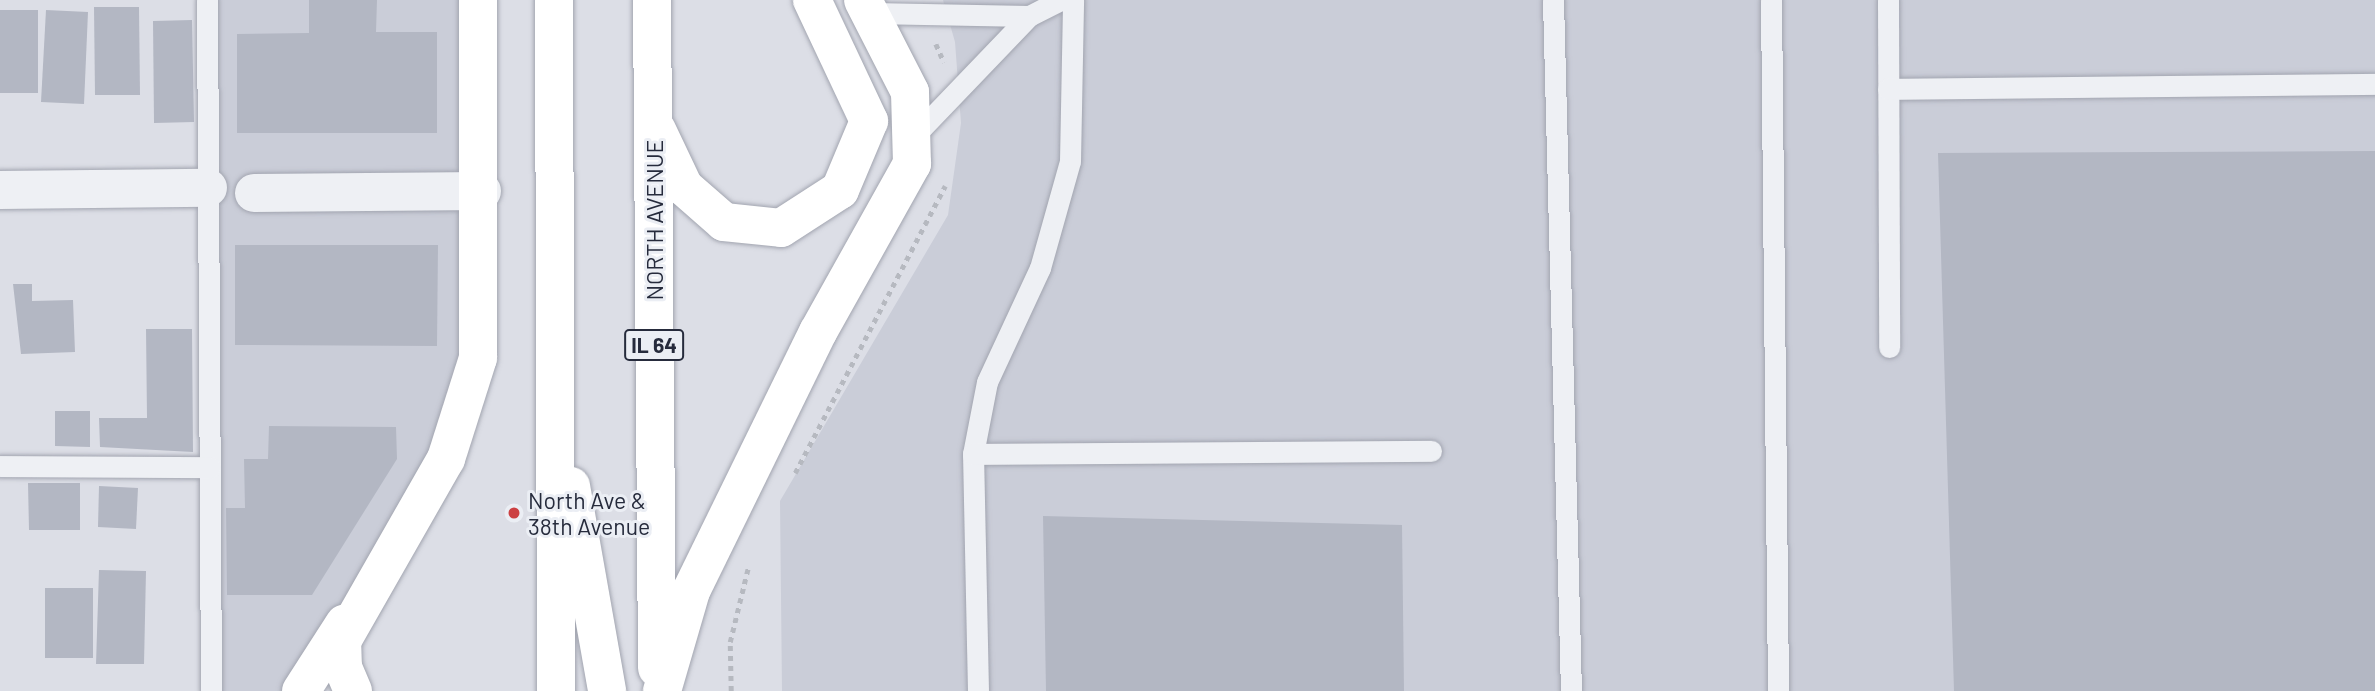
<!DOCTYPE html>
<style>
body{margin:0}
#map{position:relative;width:2375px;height:691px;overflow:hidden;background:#dcdee6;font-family:Barlow,sans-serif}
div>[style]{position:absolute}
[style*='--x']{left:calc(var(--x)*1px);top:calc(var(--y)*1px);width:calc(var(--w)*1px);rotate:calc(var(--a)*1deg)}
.built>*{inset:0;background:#cacdd8}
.building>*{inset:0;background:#b3b7c3}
.path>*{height:4.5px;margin-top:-2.25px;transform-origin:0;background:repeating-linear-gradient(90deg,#b6b9c0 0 5px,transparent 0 10px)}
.roads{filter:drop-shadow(0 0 2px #a2a5b0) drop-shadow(0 0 2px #a2a5b0)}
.lane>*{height:21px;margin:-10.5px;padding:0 10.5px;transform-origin:10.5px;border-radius:10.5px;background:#eef0f4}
.street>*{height:38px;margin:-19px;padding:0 19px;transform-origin:19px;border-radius:19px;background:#eef0f4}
.primary>*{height:38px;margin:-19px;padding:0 19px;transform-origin:19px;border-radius:19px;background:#fff}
.dots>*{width:19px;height:19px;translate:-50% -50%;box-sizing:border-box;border:4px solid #ebeef4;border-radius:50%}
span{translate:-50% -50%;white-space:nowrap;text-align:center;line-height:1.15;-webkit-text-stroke:6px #ebeef4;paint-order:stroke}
.shield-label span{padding:2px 5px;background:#ebeef4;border:2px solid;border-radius:5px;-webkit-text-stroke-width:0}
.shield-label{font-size:21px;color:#262b3c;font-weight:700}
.street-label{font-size:23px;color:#262b3c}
.poi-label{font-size:23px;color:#262b3c}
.left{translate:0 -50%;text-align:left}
</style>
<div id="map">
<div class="built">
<i style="clip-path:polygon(207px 0,478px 0,478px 358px,300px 691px,211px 691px)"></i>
<i style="clip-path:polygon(943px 0,2375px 0,2375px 691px,782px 691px,780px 501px,948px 215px,961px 123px,955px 42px)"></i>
</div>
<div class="building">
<i style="clip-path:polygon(309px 0,377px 0,376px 32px,437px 32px,437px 133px,237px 133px,237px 34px,309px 33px)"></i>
<i style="clip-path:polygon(94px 7px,139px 7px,140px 95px,95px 95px)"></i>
<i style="clip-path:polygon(0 10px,38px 10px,38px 93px,0 93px)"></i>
<i style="clip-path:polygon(46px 10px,88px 12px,84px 104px,41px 102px)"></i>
<i style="clip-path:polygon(192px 20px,194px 122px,154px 123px,153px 21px)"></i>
<i style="clip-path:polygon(2375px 151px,2375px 691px,1954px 691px,1938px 153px)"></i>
<i style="clip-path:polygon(235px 245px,438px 245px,437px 346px,235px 345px)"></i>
<i style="clip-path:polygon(13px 284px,32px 284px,32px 301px,73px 300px,75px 352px,21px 354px)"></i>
<i style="clip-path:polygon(146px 329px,192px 329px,193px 452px,100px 447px,99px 418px,147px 418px)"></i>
<i style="clip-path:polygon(55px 411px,90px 411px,90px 447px,55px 446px)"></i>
<i style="clip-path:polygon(269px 426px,396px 427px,397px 459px,312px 595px,227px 595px,226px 508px,245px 508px,244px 459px,268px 459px)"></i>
<i style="clip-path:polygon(28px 483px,80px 483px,80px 530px,29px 530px)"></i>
<i style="clip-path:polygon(99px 486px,138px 488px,136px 529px,98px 527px)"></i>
<i style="clip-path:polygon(1043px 516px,1402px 525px,1404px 691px,1046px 691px)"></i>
<i style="clip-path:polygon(99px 570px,146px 571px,144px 664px,96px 664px)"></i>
<i style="clip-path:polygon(45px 588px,93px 588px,93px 658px,45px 658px)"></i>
</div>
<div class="path">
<i style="--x:936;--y:44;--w:20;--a:66"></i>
<i style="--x:795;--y:473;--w:324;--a:-62.4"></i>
<i style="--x:731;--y:691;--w:49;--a:-91.2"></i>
<i style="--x:730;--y:642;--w:76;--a:-76.3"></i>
</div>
<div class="roads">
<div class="lane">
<i style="--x:207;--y:0;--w:691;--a:89.67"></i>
<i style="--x:1553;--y:0;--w:691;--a:88.51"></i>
<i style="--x:1771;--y:0;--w:691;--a:89.42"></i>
<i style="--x:1888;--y:0;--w:347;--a:89.8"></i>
<i style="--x:871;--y:13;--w:158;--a:1.1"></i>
<i style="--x:1029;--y:16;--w:35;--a:-27"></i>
<i style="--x:1888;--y:89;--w:487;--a:-0.6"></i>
<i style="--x:912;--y:138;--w:169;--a:-46.2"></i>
<i style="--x:973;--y:454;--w:73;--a:-79"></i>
<i style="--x:987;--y:382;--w:126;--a:-65.1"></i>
<i style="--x:1040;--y:268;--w:111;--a:-74.3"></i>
<i style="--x:1070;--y:161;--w:161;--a:-88.9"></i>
<i style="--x:0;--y:466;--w:210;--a:0.3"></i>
<i style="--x:978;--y:691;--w:237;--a:-91.2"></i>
<i style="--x:973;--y:454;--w:458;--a:-0.4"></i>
</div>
<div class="street">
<i style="--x:0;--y:190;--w:208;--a:-0.6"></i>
<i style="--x:254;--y:193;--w:228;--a:-0.5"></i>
</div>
<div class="primary">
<i style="--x:554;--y:0;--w:691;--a:89.83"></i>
<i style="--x:652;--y:0;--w:668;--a:89.57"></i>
<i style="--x:657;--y:130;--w:63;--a:64.7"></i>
<i style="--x:684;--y:187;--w:53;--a:41.2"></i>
<i style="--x:724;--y:222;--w:57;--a:6"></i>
<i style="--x:781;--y:228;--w:70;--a:-32.8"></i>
<i style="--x:840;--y:190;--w:75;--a:-67.2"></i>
<i style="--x:869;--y:121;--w:134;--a:-115.2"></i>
<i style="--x:571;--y:486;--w:208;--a:80"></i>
<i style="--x:301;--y:691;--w:80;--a:-57.3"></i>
<i style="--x:353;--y:691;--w:25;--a:-113"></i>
<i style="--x:343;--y:668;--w:27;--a:-92"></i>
<i style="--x:342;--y:641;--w:210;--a:-60.3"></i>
<i style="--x:446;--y:459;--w:106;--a:-72.4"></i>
<i style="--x:478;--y:358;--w:358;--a:-90"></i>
<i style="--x:662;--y:691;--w:104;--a:-73.8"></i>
<i style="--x:691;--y:591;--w:288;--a:-63.9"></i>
<i style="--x:818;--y:332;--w:193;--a:-60.8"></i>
<i style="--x:912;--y:164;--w:72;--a:-91.6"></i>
<i style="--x:910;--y:92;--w:103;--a:-117.1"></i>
</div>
</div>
<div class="dots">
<i style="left:514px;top:513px;background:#cc4042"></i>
</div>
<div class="shield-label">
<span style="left:654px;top:345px">IL 64</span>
</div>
<div class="street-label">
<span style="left:654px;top:220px;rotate:-90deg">NORTH AVENUE</span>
</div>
<div class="poi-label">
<span class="left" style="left:528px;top:513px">North Ave &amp;<br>38th Avenue</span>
</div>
</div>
